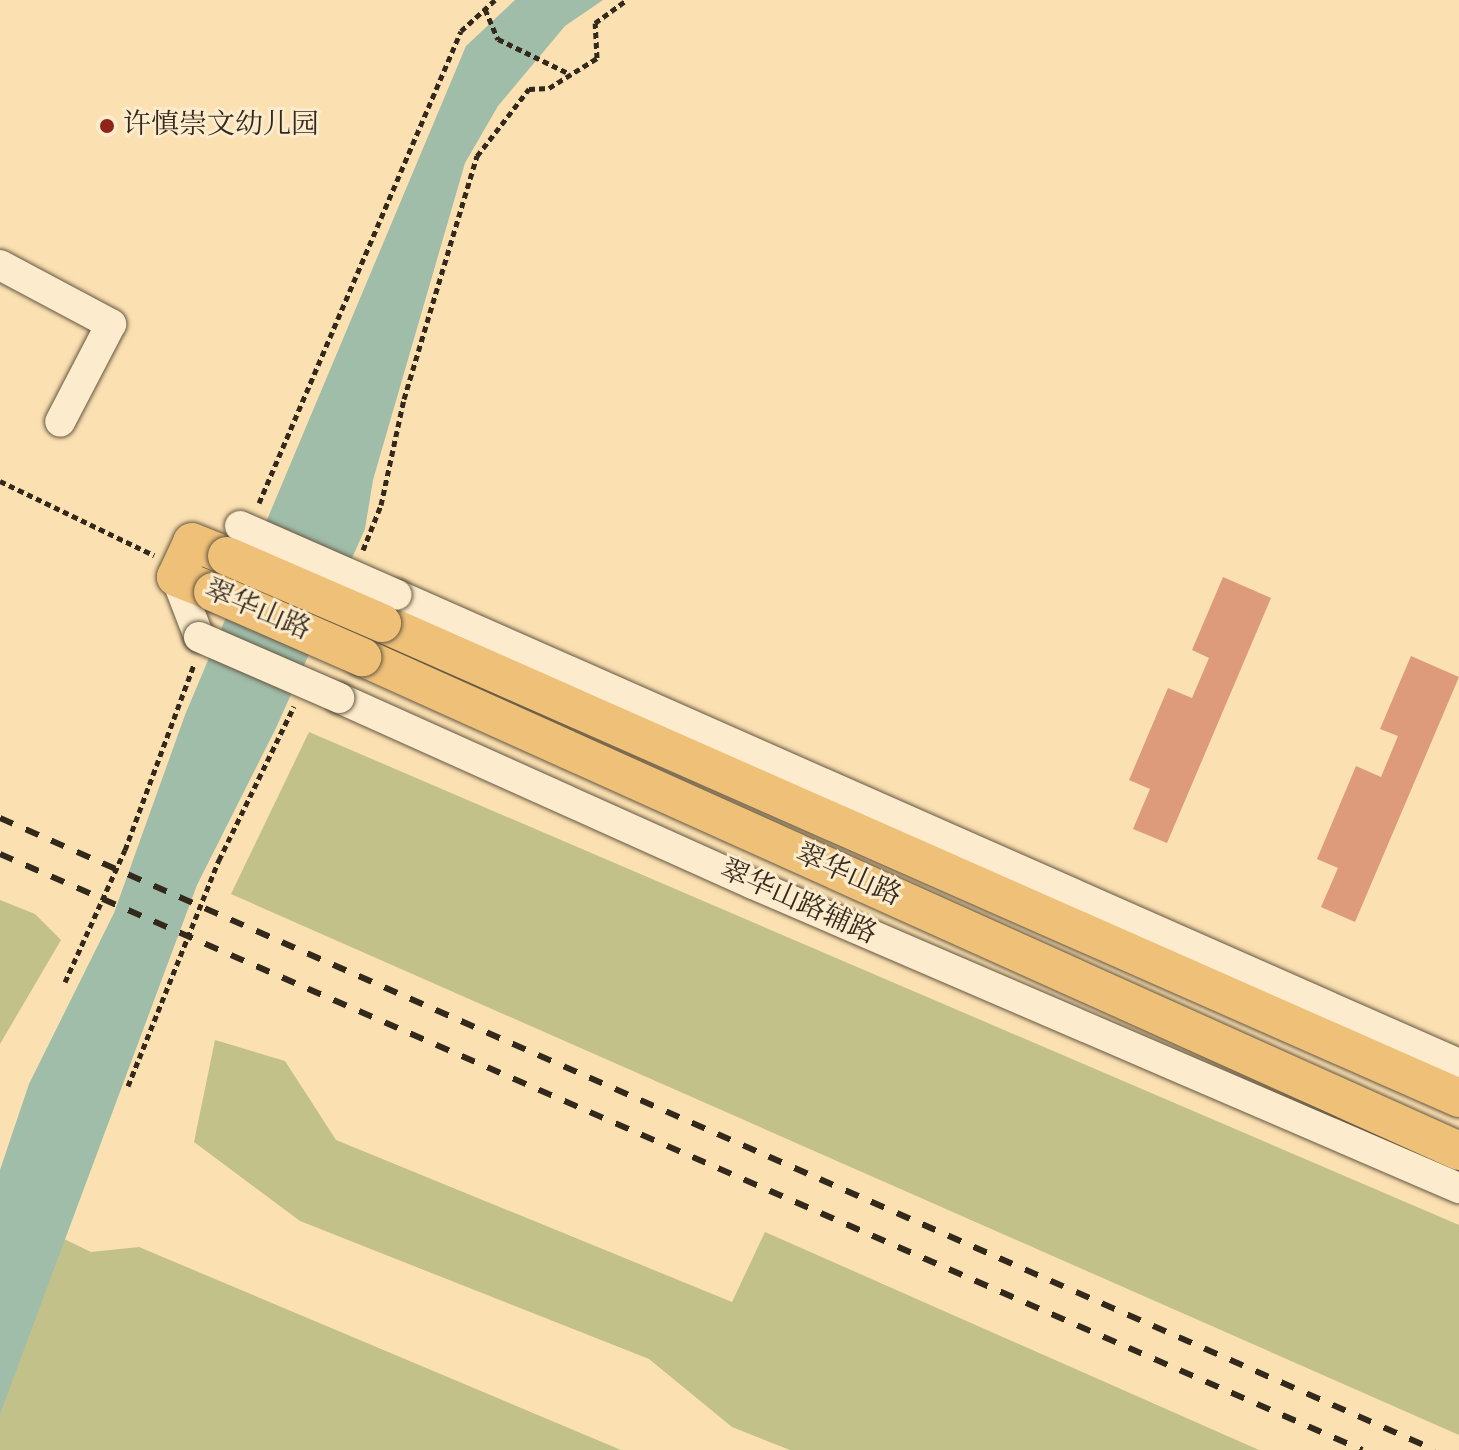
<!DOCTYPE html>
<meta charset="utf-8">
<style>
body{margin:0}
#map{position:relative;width:1459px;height:1450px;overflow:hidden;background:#fbe0b1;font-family:Vollkorn,"Noto Serif SC",serif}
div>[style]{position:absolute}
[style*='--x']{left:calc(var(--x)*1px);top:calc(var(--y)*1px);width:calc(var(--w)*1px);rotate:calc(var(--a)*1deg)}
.green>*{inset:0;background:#c2c189}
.water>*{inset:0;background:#9fbda9}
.building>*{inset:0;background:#de9b7c}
.path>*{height:5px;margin-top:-2.5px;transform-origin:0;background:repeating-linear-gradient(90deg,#32281c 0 6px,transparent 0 10px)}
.roads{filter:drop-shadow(0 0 2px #645641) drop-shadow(0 0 2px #645641)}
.minor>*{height:30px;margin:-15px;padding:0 15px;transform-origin:15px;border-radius:15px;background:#fcebcc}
.major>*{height:38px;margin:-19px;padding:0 19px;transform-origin:19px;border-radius:19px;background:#eec078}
.rail>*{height:6px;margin-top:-3px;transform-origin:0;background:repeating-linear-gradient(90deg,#32281c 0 14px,transparent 0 28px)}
.bridges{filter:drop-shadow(0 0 2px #645641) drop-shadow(0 0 2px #645641)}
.minor-bridge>*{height:30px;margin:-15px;padding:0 15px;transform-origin:15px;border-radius:15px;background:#fcebcc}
.major-bridge>*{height:38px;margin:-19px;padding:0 19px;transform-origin:19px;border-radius:19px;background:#eec078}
.dots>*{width:22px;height:22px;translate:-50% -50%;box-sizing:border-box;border:4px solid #fcebcc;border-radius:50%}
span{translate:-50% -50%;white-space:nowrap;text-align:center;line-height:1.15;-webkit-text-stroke:6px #fcebcc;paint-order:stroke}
.poi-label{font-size:28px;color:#32281c}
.left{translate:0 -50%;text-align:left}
.street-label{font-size:28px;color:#32281c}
</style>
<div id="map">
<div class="green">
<i style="clip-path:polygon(309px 732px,1459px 1225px,1459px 1435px,231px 894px)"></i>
<i style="clip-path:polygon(0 900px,35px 914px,61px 940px,0 1044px)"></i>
<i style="clip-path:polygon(215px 1040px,285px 1061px,336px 1140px,732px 1302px,765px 1232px,1259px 1450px,790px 1450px,732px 1427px,649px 1359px,300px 1221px,194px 1142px)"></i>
<i style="clip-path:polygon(0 1208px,91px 1252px,139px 1247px,621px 1450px,0 1450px)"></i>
</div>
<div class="water">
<i style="clip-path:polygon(515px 0,603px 0,565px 26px,498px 106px,465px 163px,373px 480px,365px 529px,276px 728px,197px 885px,0 1414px,0 1170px,29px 1084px,114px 913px,185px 715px,466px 46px)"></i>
</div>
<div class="building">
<i style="clip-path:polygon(1223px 577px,1271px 598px,1167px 843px,1133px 829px,1150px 789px,1129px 780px,1168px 688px,1192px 698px,1209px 658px,1192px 650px)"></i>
<i style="clip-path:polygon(1411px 656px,1459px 677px,1355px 922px,1321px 907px,1338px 868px,1317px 859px,1356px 766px,1381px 777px,1398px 736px,1380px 729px)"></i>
</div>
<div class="path">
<i style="--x:485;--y:9;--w:33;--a:67"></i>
<i style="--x:498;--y:39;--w:80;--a:25.9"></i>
<i style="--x:0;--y:481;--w:171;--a:25.7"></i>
<i style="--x:259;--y:503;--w:513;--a:-66.83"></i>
<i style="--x:461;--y:31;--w:46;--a:-42.4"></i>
<i style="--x:363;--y:550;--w:48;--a:-68.2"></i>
<i style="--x:381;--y:505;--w:108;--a:-77.8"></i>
<i style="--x:404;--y:399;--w:254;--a:-73.3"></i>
<i style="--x:477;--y:156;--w:85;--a:-52.2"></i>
<i style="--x:529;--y:89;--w:20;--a:-3"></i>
<i style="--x:549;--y:88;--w:57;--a:-32"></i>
<i style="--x:597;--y:58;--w:35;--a:-93"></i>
<i style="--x:595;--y:23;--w:39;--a:-36"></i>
<i style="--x:65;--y:982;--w:145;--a:-65.6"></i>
<i style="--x:125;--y:850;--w:198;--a:-69.6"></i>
<i style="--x:128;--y:1086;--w:244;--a:-68.1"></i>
<i style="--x:219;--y:860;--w:171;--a:-64"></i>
</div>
<div class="roads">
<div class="minor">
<i style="--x:0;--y:265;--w:126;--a:28"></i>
<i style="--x:111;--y:324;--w:110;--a:117.5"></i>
<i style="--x:176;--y:577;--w:64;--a:69"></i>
<i style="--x:397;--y:595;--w:1161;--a:23.83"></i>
<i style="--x:339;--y:698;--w:454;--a:24.2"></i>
<i style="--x:753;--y:884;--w:769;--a:23.3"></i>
</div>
<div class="major">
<i style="--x:213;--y:592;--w:40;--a:-158"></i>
<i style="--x:176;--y:577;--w:38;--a:-65"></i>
<i style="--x:192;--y:542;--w:38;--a:22"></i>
<i style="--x:382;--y:623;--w:1177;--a:23.8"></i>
<i style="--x:362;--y:657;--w:1203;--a:24.24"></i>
</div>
</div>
<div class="rail">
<i style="--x:0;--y:818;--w:1568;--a:23.77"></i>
<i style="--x:0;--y:854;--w:1487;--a:23.63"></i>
</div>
<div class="bridges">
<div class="minor-bridge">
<i style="--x:240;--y:526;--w:171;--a:23.7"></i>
<i style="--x:199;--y:637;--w:153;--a:23.5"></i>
</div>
<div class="major-bridge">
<i style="--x:227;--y:556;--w:169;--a:23.4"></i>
<i style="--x:213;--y:592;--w:163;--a:23.6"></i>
</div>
</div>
<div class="dots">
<i style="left:107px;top:126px;background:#8f2418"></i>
</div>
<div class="poi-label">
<span class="left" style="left:123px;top:126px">许慎崇文幼儿园</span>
</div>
<div class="street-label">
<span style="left:257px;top:611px;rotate:23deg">翠华山路</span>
<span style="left:848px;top:876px;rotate:24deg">翠华山路</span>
<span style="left:798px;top:903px;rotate:24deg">翠华山路辅路</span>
</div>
</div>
